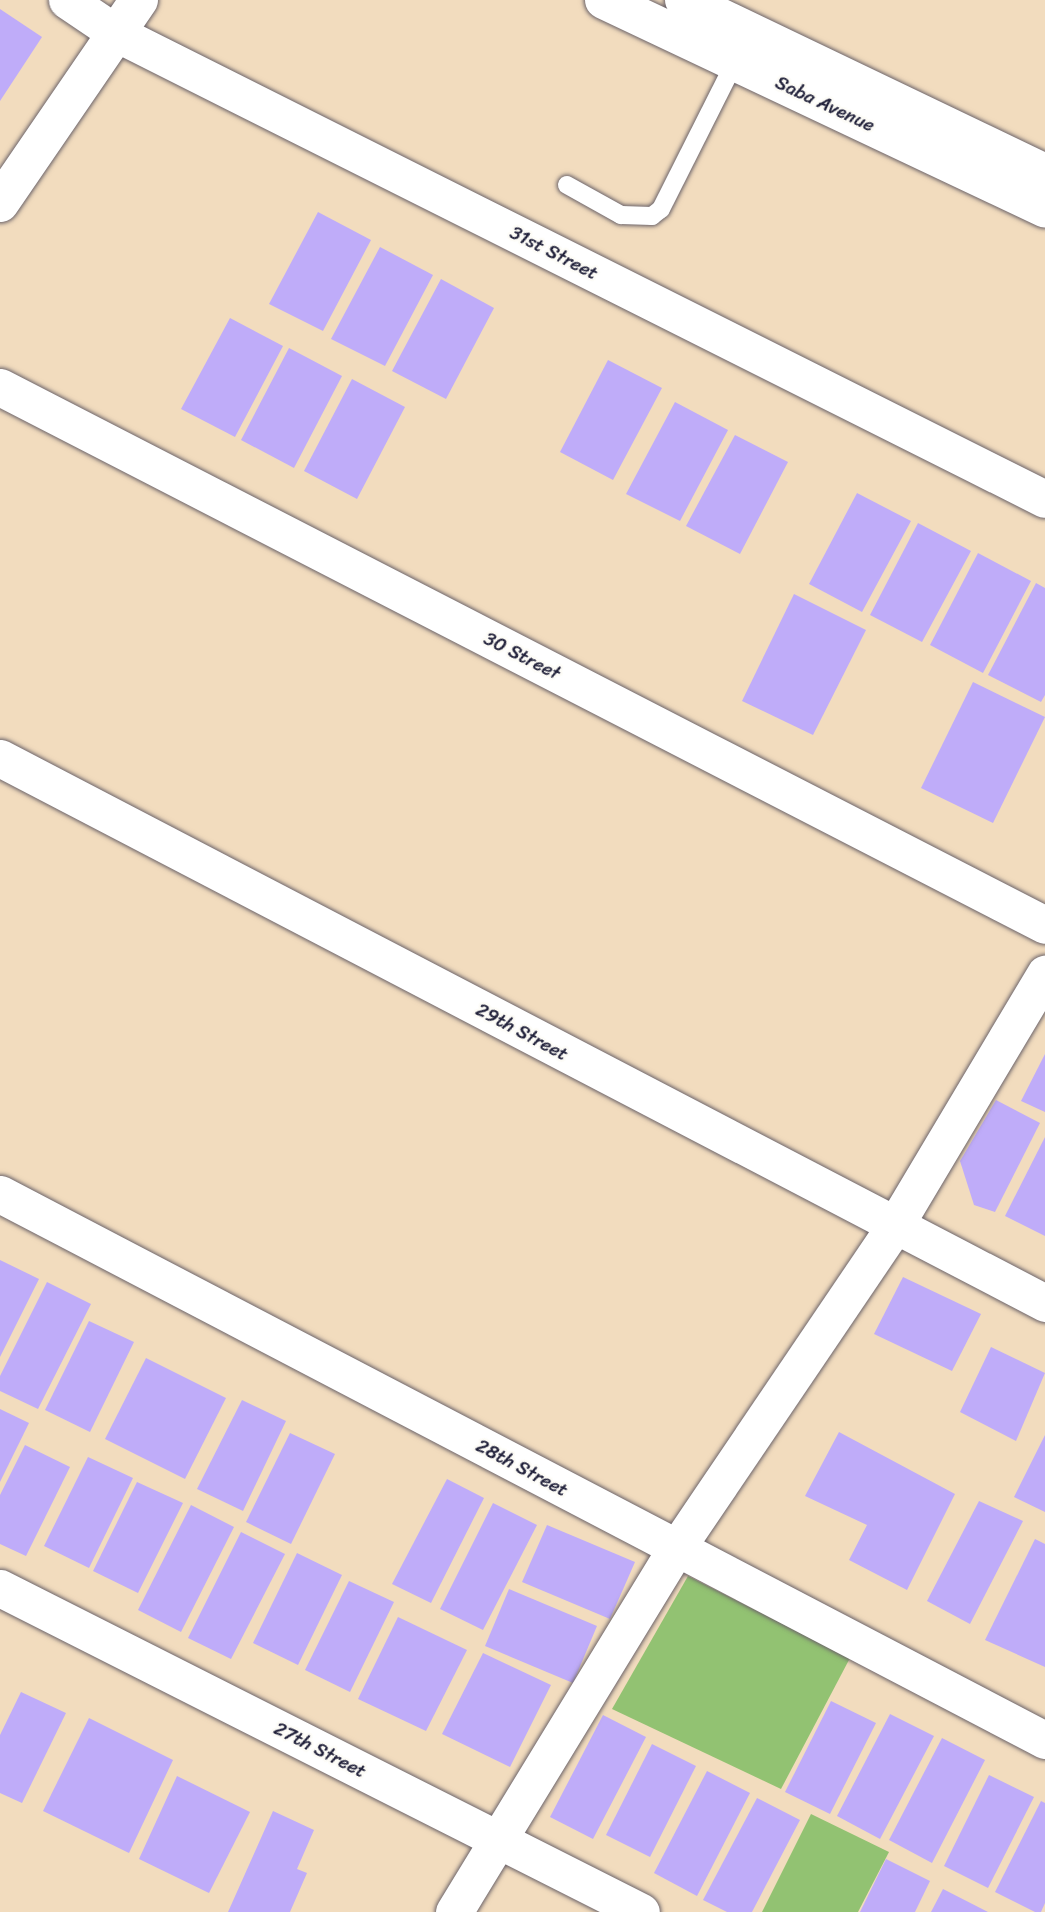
<!DOCTYPE html>
<style>
body{margin:0}
#map{position:relative;width:1045px;height:1912px;overflow:hidden;background:#f2dcbe;font-family:Sriracha,sans-serif}
div>[style]{position:absolute}
[style*='--x']{left:calc(var(--x)*1px);top:calc(var(--y)*1px);width:calc(var(--w)*1px);rotate:calc(var(--a)*1deg)}
.green>*{inset:0;background:#92c272}
.building>*{inset:0;background:#bfacf9}
.roads{filter:drop-shadow(0 0 2px #6b6369) drop-shadow(0 0 2px #6b6369)}
.lane>*{height:18px;margin:-9px;padding:0 9px;transform-origin:9px;border-radius:9px;background:#fff}
.street>*{height:37px;margin:-18.5px;padding:0 18.5px;transform-origin:18.5px;border-radius:18.5px;background:#fff}
.secondary>*{height:38px;margin:-19px;padding:0 19px;transform-origin:19px;border-radius:19px;background:#fff}
span{translate:-50% -50%;white-space:nowrap;text-align:center;line-height:1.15;-webkit-text-stroke:5px #fdfcf7;paint-order:stroke}
.street-label{font-size:19px;color:#22223b}
</style>
<div id="map">
<div class="green">
<i style="clip-path:polygon(688px 1576px,850px 1658px,781px 1789px,612px 1709px)"></i>
<i style="clip-path:polygon(811px 1814px,889px 1852px,858px 1912px,762px 1912px)"></i>
</div>
<div class="building">
<i style="clip-path:polygon(0 9px,42px 37px,0 101px)"></i>
<i style="clip-path:polygon(318px 212px,371px 240px,323px 331px,269px 304px)"></i>
<i style="clip-path:polygon(380px 247px,433px 275px,385px 366px,331px 339px)"></i>
<i style="clip-path:polygon(441px 279px,494px 308px,446px 399px,392px 371px)"></i>
<i style="clip-path:polygon(230px 318px,283px 346px,235px 437px,181px 409px)"></i>
<i style="clip-path:polygon(289px 348px,342px 376px,294px 468px,241px 440px)"></i>
<i style="clip-path:polygon(608px 360px,662px 388px,613px 480px,560px 452px)"></i>
<i style="clip-path:polygon(352px 379px,405px 407px,357px 499px,304px 471px)"></i>
<i style="clip-path:polygon(675px 402px,728px 430px,680px 521px,626px 494px)"></i>
<i style="clip-path:polygon(735px 435px,788px 462px,740px 554px,686px 526px)"></i>
<i style="clip-path:polygon(857px 493px,911px 521px,862px 612px,809px 584px)"></i>
<i style="clip-path:polygon(918px 523px,971px 551px,922px 642px,870px 615px)"></i>
<i style="clip-path:polygon(978px 553px,1031px 581px,983px 673px,930px 645px)"></i>
<i style="clip-path:polygon(1036px 583px,1045px 588px,1045px 695px,1041px 702px,988px 675px)"></i>
<i style="clip-path:polygon(794px 594px,866px 630px,813px 735px,742px 701px)"></i>
<i style="clip-path:polygon(973px 682px,1045px 717px,993px 823px,921px 788px)"></i>
<i style="clip-path:polygon(1045px 1054px,1045px 1112px,1021px 1101px)"></i>
<i style="clip-path:polygon(996px 1100px,1040px 1123px,995px 1212px,974px 1205px,960px 1161px)"></i>
<i style="clip-path:polygon(1045px 1137px,1045px 1236px,1005px 1216px)"></i>
<i style="clip-path:polygon(0 1260px,39px 1279px,0 1357px)"></i>
<i style="clip-path:polygon(903px 1277px,981px 1314px,952px 1371px,874px 1334px)"></i>
<i style="clip-path:polygon(47px 1282px,91px 1304px,38px 1409px,0 1391px,0 1376px)"></i>
<i style="clip-path:polygon(89px 1321px,134px 1342px,90px 1432px,45px 1410px)"></i>
<i style="clip-path:polygon(991px 1347px,1045px 1373px,1016px 1441px,960px 1412px)"></i>
<i style="clip-path:polygon(146px 1358px,226px 1398px,185px 1479px,105px 1439px)"></i>
<i style="clip-path:polygon(242px 1400px,286px 1421px,243px 1511px,197px 1489px)"></i>
<i style="clip-path:polygon(0 1409px,29px 1423px,0 1482px)"></i>
<i style="clip-path:polygon(839px 1432px,955px 1494px,907px 1590px,849px 1560px,867px 1525px,805px 1496px)"></i>
<i style="clip-path:polygon(290px 1433px,335px 1454px,291px 1544px,246px 1522px)"></i>
<i style="clip-path:polygon(1045px 1435px,1045px 1512px,1014px 1497px)"></i>
<i style="clip-path:polygon(25px 1445px,70px 1467px,26px 1556px,0 1544px,0 1495px)"></i>
<i style="clip-path:polygon(88px 1457px,133px 1478px,89px 1568px,44px 1546px)"></i>
<i style="clip-path:polygon(447px 1479px,484px 1498px,431px 1603px,392px 1584px)"></i>
<i style="clip-path:polygon(137px 1482px,183px 1503px,138px 1593px,93px 1571px)"></i>
<i style="clip-path:polygon(979px 1501px,1023px 1521px,970px 1624px,927px 1601px)"></i>
<i style="clip-path:polygon(493px 1503px,537px 1525px,483px 1630px,440px 1609px)"></i>
<i style="clip-path:polygon(191px 1505px,234px 1527px,181px 1632px,138px 1610px)"></i>
<i style="clip-path:polygon(547px 1525px,635px 1562px,610px 1619px,522px 1582px)"></i>
<i style="clip-path:polygon(241px 1532px,285px 1554px,231px 1659px,188px 1638px)"></i>
<i style="clip-path:polygon(1035px 1539px,1045px 1544px,1045px 1667px,985px 1640px)"></i>
<i style="clip-path:polygon(297px 1553px,342px 1575px,298px 1665px,253px 1643px)"></i>
<i style="clip-path:polygon(349px 1581px,394px 1602px,350px 1692px,305px 1670px)"></i>
<i style="clip-path:polygon(509px 1589px,597px 1626px,573px 1683px,485px 1646px)"></i>
<i style="clip-path:polygon(398px 1617px,467px 1650px,426px 1731px,358px 1699px)"></i>
<i style="clip-path:polygon(483px 1653px,551px 1685px,510px 1767px,442px 1734px)"></i>
<i style="clip-path:polygon(21px 1692px,66px 1713px,22px 1803px,0 1793px,0 1735px)"></i>
<i style="clip-path:polygon(831px 1701px,876px 1723px,830px 1814px,785px 1792px)"></i>
<i style="clip-path:polygon(890px 1714px,934px 1736px,880px 1839px,837px 1816px)"></i>
<i style="clip-path:polygon(603px 1715px,646px 1737px,593px 1839px,550px 1817px)"></i>
<i style="clip-path:polygon(89px 1718px,173px 1760px,129px 1853px,43px 1811px)"></i>
<i style="clip-path:polygon(942px 1738px,985px 1760px,932px 1863px,889px 1840px)"></i>
<i style="clip-path:polygon(652px 1744px,696px 1766px,650px 1857px,606px 1835px)"></i>
<i style="clip-path:polygon(707px 1771px,750px 1793px,697px 1896px,654px 1873px)"></i>
<i style="clip-path:polygon(989px 1775px,1034px 1797px,988px 1888px,944px 1866px)"></i>
<i style="clip-path:polygon(177px 1776px,250px 1812px,209px 1893px,139px 1859px)"></i>
<i style="clip-path:polygon(757px 1798px,800px 1820px,752px 1912px,727px 1912px,703px 1900px)"></i>
<i style="clip-path:polygon(1041px 1801px,1045px 1803px,1045px 1903px,1041px 1912px,1035px 1912px,995px 1892px)"></i>
<i style="clip-path:polygon(273px 1811px,314px 1830px,297px 1869px,307px 1873px,290px 1912px,228px 1912px)"></i>
<i style="clip-path:polygon(886px 1859px,930px 1881px,915px 1912px,860px 1912px)"></i>
<i style="clip-path:polygon(943px 1889px,988px 1912px,931px 1912px)"></i>
</div>
<div class="roads">
<div class="lane">
<i style="--x:567;--y:185;--w:62;--a:29.1"></i>
<i style="--x:621;--y:215;--w:31;--a:2"></i>
<i style="--x:652;--y:216;--w:11;--a:-38"></i>
<i style="--x:661;--y:209;--w:165;--a:-63.3"></i>
</div>
<div class="street">
<i style="--x:67;--y:0;--w:59;--a:34"></i>
<i style="--x:116;--y:33;--w:1039;--a:26.64"></i>
<i style="--x:0;--y:387;--w:1175;--a:27.24"></i>
<i style="--x:0;--y:758;--w:1179;--a:27.54"></i>
<i style="--x:0;--y:1194;--w:1179;--a:27.59"></i>
<i style="--x:0;--y:1588;--w:718;--a:26.81"></i>
<i style="--x:454;--y:1912;--w:426;--a:-58.6"></i>
<i style="--x:676;--y:1549;--w:389;--a:-55.9"></i>
<i style="--x:894;--y:1227;--w:295;--a:-59.2"></i>
</div>
<div class="secondary">
<i style="--x:604;--y:0;--w:488;--a:25.3"></i>
<i style="--x:684;--y:0;--w:400;--a:25.6"></i>
<i style="--x:0;--y:203;--w:246;--a:-55.6"></i>
</div>
</div>
<div class="street-label">
<span style="left:825px;top:104px;rotate:25deg">Saba Avenue</span>
<span style="left:554px;top:253px;rotate:27deg">31st Street</span>
<span style="left:522px;top:656px;rotate:27deg">30 Street</span>
<span style="left:522px;top:1032px;rotate:28deg">29th Street</span>
<span style="left:522px;top:1468px;rotate:28deg">28th Street</span>
<span style="left:320px;top:1750px;rotate:27deg">27th Street</span>
</div>
</div>
